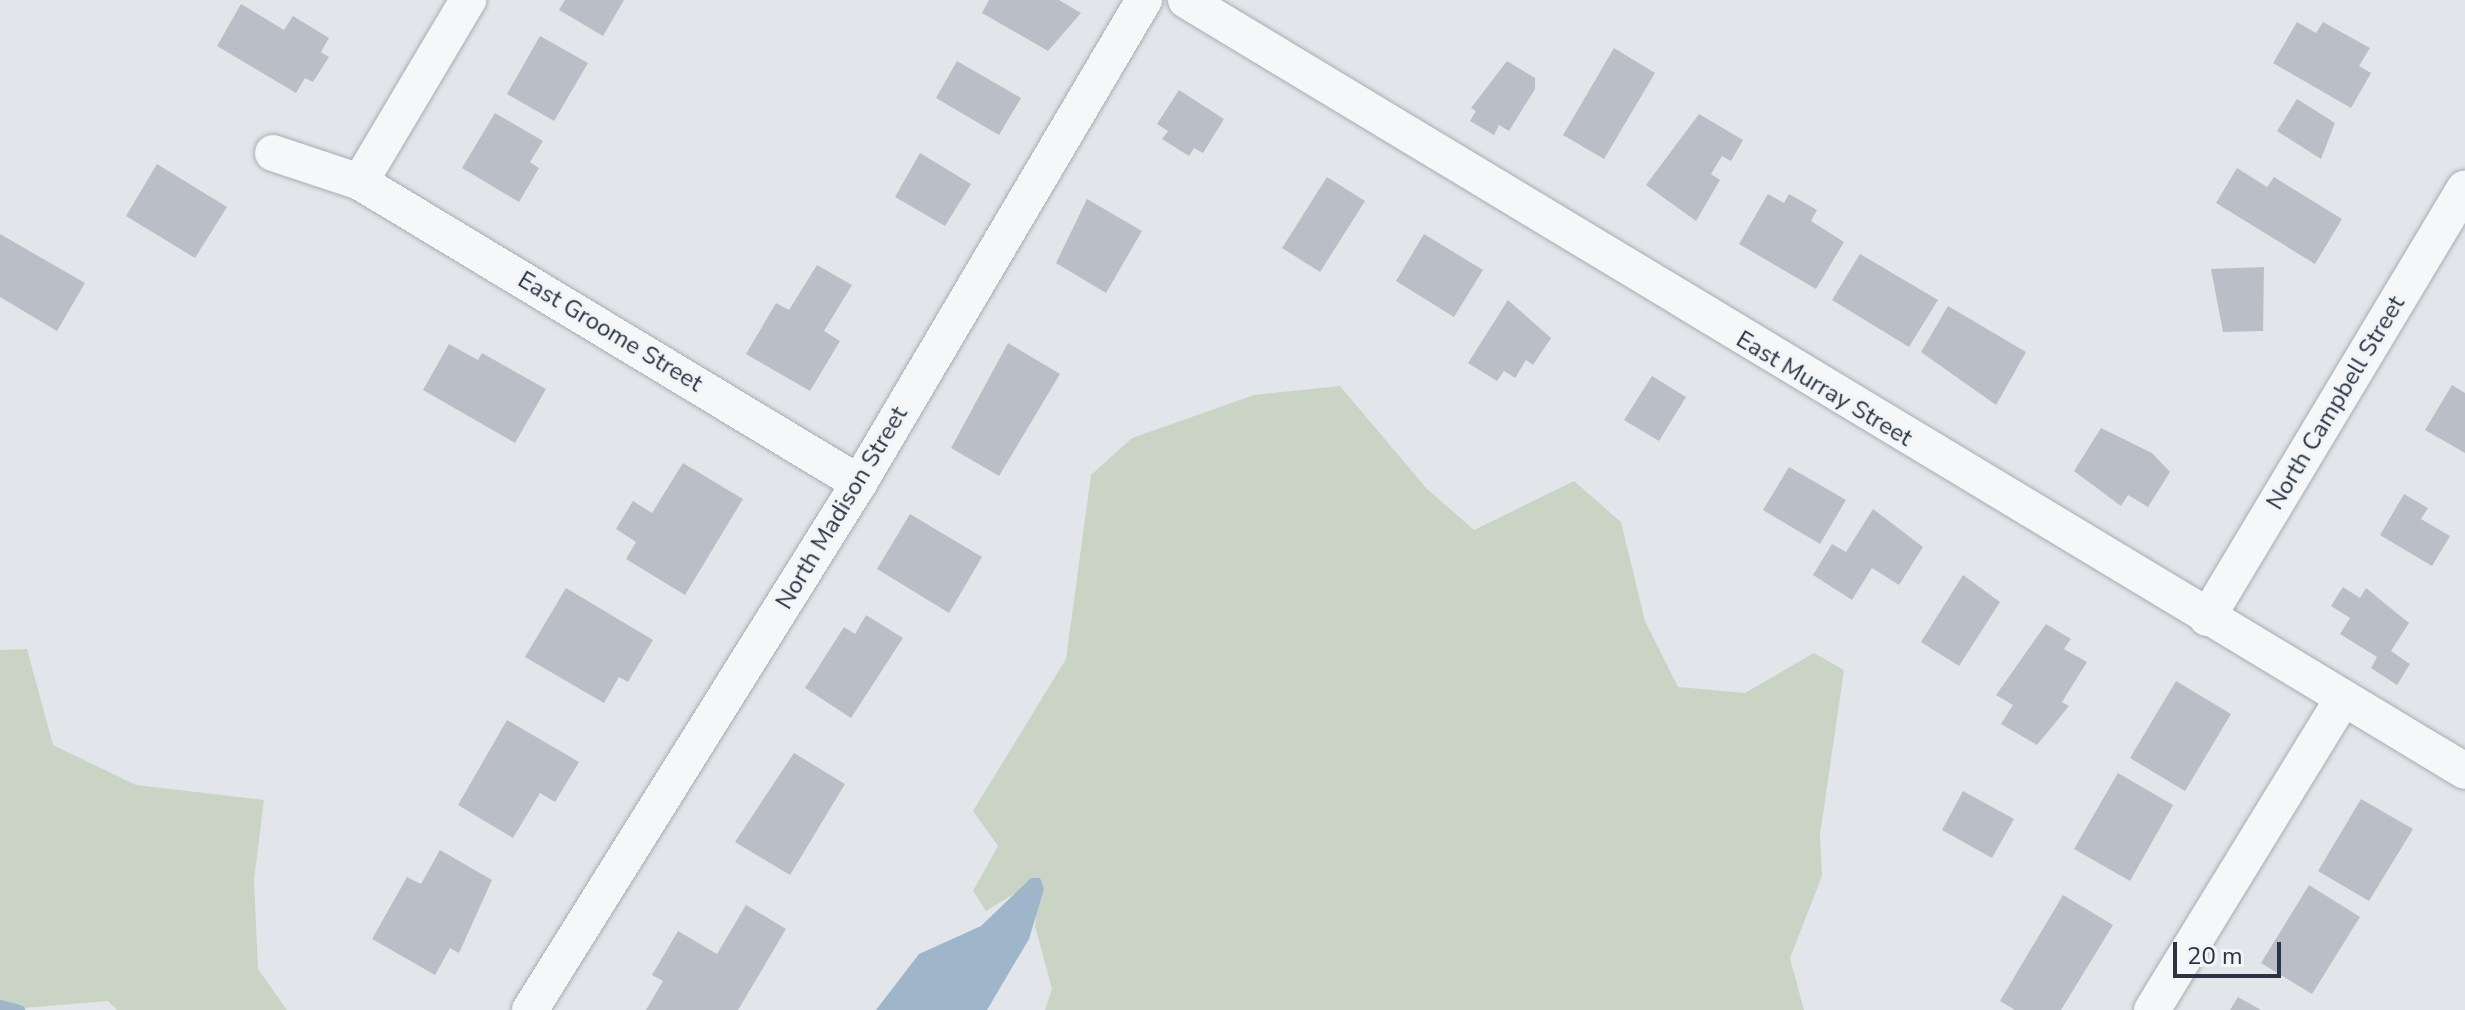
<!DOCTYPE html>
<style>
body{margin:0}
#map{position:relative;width:2465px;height:1010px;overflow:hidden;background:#e2e6ea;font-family:"Nunito Sans",sans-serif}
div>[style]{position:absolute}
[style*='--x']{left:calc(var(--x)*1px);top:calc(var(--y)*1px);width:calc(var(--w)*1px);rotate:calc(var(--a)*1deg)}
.green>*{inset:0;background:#c9d4c4}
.water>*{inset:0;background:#9fb5c9}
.stream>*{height:11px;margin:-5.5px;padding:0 5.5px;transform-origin:5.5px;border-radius:5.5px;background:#9fb5c9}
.building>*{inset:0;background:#babfc7}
.roads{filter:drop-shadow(0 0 2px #a7adb4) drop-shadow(0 0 2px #a7adb4)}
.minor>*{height:36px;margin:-18px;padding:0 18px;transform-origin:18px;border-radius:18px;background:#f5f7f9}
span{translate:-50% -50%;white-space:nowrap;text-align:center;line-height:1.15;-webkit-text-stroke:6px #f2f5f8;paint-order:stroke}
.street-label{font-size:24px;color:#2b3442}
.scale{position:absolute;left:2173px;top:942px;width:108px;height:36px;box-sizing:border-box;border:4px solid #2b3442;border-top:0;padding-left:10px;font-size:24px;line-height:28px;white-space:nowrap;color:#2b3442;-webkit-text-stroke:6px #f2f5f8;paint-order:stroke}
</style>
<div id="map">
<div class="green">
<i style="clip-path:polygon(1340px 386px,1427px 489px,1474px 530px,1574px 481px,1621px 522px,1645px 621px,1678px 687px,1745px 693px,1814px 653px,1844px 670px,1820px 835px,1822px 876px,1790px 958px,1804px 1010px,1045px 1010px,1052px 989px,1035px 926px,1040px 878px,986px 911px,973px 891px,998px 846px,973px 811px,1066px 659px,1091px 475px,1132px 438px,1203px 413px,1254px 395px)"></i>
<i style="clip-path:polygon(27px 649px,53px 745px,136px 785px,264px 800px,254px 880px,258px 969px,287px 1010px,117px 1010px,108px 1001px,0 1010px,0 650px)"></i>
</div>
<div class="water">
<i style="clip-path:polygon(1031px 878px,1040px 878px,1044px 889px,1029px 939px,987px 1010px,876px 1010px,919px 954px,981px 926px)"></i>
</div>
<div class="stream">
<i style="--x:0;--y:1005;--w:20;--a:15"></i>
</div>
<div class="building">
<i style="clip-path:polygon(565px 0,624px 0,603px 36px,559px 10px)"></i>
<i style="clip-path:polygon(989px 0,1059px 0,1081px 13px,1048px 51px,982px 13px)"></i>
<i style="clip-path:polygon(241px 4px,284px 30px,293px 16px,329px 38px,321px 52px,329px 57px,313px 82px,305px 78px,296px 93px,217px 46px)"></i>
<i style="clip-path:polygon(2297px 22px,2316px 33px,2323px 22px,2370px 48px,2359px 66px,2371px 73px,2351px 108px,2273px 63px)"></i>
<i style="clip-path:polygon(540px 36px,588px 63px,554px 121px,507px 94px)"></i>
<i style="clip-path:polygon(1614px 48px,1655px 73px,1604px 159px,1563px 135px)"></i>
<i style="clip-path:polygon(957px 61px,1021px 98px,999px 135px,936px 98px)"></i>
<i style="clip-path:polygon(1507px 61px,1535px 78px,1535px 89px,1509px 131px,1499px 125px,1494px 135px,1470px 121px,1476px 111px,1471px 108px)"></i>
<i style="clip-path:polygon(1179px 90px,1224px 119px,1203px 153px,1194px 148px,1189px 156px,1162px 139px,1168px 131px,1157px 124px)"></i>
<i style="clip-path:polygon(2297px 99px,2335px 123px,2321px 159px,2277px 131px)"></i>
<i style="clip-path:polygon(495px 113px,543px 141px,530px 162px,539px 168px,519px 202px,462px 168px)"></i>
<i style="clip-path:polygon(1699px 114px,1743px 140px,1731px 161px,1722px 156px,1711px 174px,1720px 180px,1696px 221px,1646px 185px)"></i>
<i style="clip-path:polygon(920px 153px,971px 184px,945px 226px,895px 197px)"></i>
<i style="clip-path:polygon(157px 164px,227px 207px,195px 258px,126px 216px)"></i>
<i style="clip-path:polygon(2237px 168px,2267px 187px,2274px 177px,2342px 219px,2315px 264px,2216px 203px)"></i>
<i style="clip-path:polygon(1327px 177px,1365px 201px,1320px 272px,1282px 248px)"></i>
<i style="clip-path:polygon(1768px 194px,1784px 203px,1789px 194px,1817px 210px,1811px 221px,1844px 242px,1816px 289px,1739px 244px)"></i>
<i style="clip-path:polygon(1087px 199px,1142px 231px,1106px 293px,1056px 263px)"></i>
<i style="clip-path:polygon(0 234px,85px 283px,57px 331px,0 297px)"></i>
<i style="clip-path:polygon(1424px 234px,1483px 270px,1454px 317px,1396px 281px)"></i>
<i style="clip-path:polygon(1860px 254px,1938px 300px,1909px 347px,1832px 300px)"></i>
<i style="clip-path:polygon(817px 265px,852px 285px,824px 331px,840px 341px,810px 391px,746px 354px,776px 303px,789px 310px)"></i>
<i style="clip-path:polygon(2264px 267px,2263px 331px,2223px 332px,2211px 269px)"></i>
<i style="clip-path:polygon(1508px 300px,1551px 338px,1533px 365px,1526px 360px,1515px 378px,1504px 371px,1497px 381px,1468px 363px)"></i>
<i style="clip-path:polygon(1948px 306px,2026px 352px,1996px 405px,1921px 352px)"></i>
<i style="clip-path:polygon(1008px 343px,1060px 374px,999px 476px,951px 448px)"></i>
<i style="clip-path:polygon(449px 344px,478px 360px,482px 353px,546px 389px,515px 443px,423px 390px)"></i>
<i style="clip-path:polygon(1652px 376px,1686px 397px,1659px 441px,1624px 420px)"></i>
<i style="clip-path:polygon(2452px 385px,2465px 393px,2465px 453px,2425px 430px)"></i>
<i style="clip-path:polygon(2101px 428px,2152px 453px,2170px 472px,2148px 507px,2128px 495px,2121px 506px,2074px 471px)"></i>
<i style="clip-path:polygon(683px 463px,743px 499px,685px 595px,626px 559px,636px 542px,616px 529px,633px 501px,652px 513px)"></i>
<i style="clip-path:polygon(1789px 467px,1846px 500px,1820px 544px,1763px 510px)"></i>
<i style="clip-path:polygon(2404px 494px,2428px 508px,2421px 519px,2450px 536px,2432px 566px,2380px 535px)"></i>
<i style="clip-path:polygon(1873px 509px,1923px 547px,1899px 585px,1872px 568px,1852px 600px,1813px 575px,1832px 544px,1846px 552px)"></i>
<i style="clip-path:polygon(910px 514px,982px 557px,949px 613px,877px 569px)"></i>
<i style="clip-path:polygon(1963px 575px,2000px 602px,1959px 666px,1921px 642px)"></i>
<i style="clip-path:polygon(2343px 587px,2360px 598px,2366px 588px,2409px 623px,2391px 651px,2410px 664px,2397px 685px,2371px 668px,2377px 657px,2340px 634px,2350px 618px,2331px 606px)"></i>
<i style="clip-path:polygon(566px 588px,653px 640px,628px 682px,619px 677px,604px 703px,525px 657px)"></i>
<i style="clip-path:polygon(866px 615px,903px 638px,851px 718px,805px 688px,844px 627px,855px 634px)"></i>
<i style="clip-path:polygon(2046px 624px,2071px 639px,2064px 649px,2087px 662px,2062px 702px,2069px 706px,2037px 745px,2001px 724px,2013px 705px,1996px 695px)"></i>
<i style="clip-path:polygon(2176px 681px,2231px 714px,2185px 791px,2130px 758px)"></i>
<i style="clip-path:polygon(507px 720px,579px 762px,555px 802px,540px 793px,513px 838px,458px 805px)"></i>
<i style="clip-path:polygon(794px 753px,845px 784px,790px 875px,735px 842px)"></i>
<i style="clip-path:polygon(2118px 773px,2173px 805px,2130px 881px,2074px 849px)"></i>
<i style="clip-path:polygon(1963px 791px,2014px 819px,1992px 858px,1942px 830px)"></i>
<i style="clip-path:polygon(2361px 799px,2413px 829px,2369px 901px,2318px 871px)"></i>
<i style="clip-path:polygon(440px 850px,492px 880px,459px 953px,450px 948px,435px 975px,372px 939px,407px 877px,421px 884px)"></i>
<i style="clip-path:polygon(2309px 885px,2360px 917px,2312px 994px,2261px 963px)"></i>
<i style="clip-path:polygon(2063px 895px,2113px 925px,2061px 1010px,2015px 1010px,2000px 1001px)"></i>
<i style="clip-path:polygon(746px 905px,786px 929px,738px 1010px,646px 1010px,663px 981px,652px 975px,678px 931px,717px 954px)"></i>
<i style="clip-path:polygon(2238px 997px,2261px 1010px,2230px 1010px)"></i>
</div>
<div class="roads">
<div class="minor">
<i style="--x:1186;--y:0;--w:1493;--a:31.08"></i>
<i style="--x:273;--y:153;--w:92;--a:18.4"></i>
<i style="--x:360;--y:182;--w:583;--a:31.1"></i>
<i style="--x:360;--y:182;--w:212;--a:-59.3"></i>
<i style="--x:2207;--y:618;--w:501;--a:-59.04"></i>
<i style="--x:530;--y:1010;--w:621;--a:-58.02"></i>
<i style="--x:859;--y:483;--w:561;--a:-59.46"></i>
<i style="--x:2152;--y:1010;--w:366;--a:-58.5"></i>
</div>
</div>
<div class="street-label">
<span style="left:610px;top:332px;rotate:31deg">East Groome Street</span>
<span style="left:1824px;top:389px;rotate:31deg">East Murray Street</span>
<span style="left:2336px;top:403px;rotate:-59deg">North Campbell Street</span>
<span style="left:842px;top:508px;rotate:-59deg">North Madison Street</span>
</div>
<div class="scale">20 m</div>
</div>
